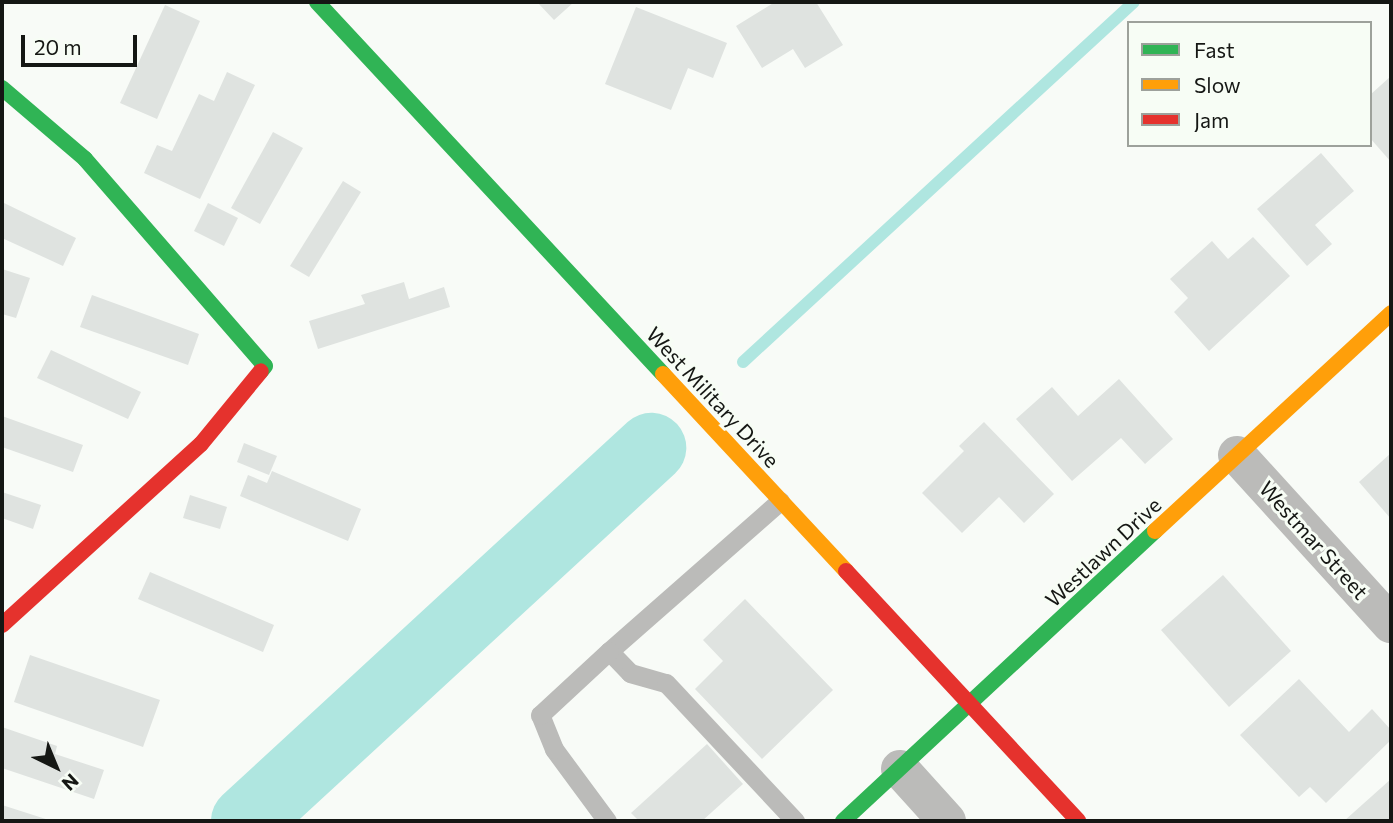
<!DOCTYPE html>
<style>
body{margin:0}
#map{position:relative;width:1393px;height:823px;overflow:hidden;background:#f8fbf7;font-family:Commissioner,sans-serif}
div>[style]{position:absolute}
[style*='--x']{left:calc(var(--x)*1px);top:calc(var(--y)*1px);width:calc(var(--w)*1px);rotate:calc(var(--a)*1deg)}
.stream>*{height:12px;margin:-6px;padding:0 6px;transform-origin:6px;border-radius:6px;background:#afe6e0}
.river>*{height:70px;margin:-35px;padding:0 35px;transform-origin:35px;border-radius:35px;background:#afe6e0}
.building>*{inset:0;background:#dfe3e0}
.lane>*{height:19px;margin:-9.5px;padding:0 9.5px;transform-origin:9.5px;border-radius:9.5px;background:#bbbbb9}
.street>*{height:38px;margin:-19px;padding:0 19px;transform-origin:19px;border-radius:19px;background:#bbbbb9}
.fast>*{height:16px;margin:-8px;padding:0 8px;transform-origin:8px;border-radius:8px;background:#30b455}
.slow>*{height:16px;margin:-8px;padding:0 8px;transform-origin:8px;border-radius:8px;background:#ff9f0a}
.jam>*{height:16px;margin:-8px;padding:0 8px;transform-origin:8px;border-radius:8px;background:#e5322d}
span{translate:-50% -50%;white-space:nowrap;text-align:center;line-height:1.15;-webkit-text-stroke:6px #f7fdf5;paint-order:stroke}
.street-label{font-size:21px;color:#151714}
.frame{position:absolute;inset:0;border:4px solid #151714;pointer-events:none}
.legend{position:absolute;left:1127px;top:21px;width:245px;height:126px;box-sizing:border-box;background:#f7fdf5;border:2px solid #9da19b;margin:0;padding:9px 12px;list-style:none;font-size:21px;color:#151714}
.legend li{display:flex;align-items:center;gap:14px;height:35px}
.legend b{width:35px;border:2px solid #9da19b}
.north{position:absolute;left:21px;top:732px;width:70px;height:70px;-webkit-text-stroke:5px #f7fdf5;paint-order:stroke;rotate:137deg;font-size:19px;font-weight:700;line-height:28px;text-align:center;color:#151714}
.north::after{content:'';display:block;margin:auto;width:24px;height:32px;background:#151714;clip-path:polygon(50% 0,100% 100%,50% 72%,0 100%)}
.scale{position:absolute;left:21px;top:35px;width:116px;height:32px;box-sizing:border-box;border:4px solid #151714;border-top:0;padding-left:9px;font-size:21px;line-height:24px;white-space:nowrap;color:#151714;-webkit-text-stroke:5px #f7fdf5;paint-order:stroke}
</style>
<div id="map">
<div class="stream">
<i style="--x:743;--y:362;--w:531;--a:-42.64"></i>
</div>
<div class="river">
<i style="--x:246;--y:821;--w:551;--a:-42.64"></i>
</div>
<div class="building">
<i style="clip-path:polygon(537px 2px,574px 2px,554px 20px)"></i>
<i style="clip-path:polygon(775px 2px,816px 2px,843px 45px,805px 68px,793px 49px,762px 68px,736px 26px)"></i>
<i style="clip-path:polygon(165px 5px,200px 21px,157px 119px,120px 103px)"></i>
<i style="clip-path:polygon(636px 7px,727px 43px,713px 78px,688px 68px,671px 110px,605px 84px)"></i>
<i style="clip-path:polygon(227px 72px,255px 85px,200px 199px,144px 173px,157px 145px,172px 151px,199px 94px,214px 101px)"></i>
<i style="clip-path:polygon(1391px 76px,1391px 162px,1370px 138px,1370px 95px)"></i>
<i style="clip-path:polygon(273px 132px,303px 148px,260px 224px,231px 208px)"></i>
<i style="clip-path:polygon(1321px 153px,1354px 191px,1315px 225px,1332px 244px,1307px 266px,1257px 209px)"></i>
<i style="clip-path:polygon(343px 181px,361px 192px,309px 277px,290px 266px)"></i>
<i style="clip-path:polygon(2px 202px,76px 238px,63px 266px,2px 238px)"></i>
<i style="clip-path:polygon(208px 203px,238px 218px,224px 246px,194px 231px)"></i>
<i style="clip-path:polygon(1253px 237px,1290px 276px,1209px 351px,1174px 312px,1188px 298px,1170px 279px,1212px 241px,1228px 259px)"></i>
<i style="clip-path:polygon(2px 269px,30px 278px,16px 318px,2px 314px)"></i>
<i style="clip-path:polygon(404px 282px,409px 299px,444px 287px,450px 307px,318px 349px,309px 321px,365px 304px,361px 295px)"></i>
<i style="clip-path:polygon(92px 295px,199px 334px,188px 365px,80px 327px)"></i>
<i style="clip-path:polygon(51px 350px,141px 392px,128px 419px,37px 378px)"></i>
<i style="clip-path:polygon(1119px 379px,1173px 439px,1145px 464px,1121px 438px,1072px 481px,1016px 419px,1052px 387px,1078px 416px)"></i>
<i style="clip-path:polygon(2px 416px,83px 445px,73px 472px,2px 447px)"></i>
<i style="clip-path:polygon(984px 422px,1054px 494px,1024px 523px,999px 497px,962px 533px,922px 493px,964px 451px,959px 446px)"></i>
<i style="clip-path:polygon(244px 443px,277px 456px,269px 475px,237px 462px)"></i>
<i style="clip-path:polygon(1391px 453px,1391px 519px,1359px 482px)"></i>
<i style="clip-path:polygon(272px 471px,361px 509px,348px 541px,240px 496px,248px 475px,267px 483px)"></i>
<i style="clip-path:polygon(2px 492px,41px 505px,33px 529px,2px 518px)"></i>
<i style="clip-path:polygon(190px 495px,227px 507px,220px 529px,183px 518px)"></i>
<i style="clip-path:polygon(150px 572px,274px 625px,263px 652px,138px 599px)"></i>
<i style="clip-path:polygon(1223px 575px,1291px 651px,1229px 707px,1161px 630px)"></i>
<i style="clip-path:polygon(745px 599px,833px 690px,762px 759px,695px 689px,723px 661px,703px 640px)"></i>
<i style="clip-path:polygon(30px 655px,160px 700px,143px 747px,14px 702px)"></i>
<i style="clip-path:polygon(1299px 679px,1349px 732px,1372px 709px,1391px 730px,1391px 740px,1326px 803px,1310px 787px,1299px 797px,1240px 735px)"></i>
<i style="clip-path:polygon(2px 727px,57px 746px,55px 754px,104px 770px,94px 799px,2px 768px)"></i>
<i style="clip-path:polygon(707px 744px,743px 784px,702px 821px,639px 821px,631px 813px)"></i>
<i style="clip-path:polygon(1391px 779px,1391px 821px,1344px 821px)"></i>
<i style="clip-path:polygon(2px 805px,52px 821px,2px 821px)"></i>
</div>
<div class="lane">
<i style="--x:780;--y:501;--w:227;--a:138.7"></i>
<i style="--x:609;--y:651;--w:30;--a:46"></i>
<i style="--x:630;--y:673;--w:37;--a:16"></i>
<i style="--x:666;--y:683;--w:189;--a:46.9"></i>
<i style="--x:607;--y:821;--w:89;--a:-126.4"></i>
<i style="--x:554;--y:749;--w:37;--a:-112"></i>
<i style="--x:540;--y:715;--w:94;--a:-42.8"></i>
</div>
<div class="street">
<i style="--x:1237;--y:455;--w:229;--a:47.7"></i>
<i style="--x:900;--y:769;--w:70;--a:47.9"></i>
</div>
<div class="fast">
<i style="--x:317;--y:2;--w:508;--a:47.07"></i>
<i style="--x:2;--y:88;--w:109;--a:40.5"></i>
<i style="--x:85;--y:159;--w:274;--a:49"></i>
<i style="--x:265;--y:366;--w:6;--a:129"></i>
<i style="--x:843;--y:821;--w:426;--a:-42.9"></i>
</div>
<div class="slow">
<i style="--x:663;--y:374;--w:269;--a:47.1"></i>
<i style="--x:1155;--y:531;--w:321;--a:-42.7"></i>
</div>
<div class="jam">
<i style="--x:846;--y:571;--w:341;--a:47.1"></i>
<i style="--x:2;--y:625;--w:269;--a:-42.3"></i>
<i style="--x:201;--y:444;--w:94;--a:-50.6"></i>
</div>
<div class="street-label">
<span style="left:713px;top:397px;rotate:47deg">West Military Drive</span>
<span style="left:1314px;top:540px;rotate:48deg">Westmar Street</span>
<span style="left:1103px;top:552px;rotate:-43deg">Westlawn Drive</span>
</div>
<div class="frame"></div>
<ul class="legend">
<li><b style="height:9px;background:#30b455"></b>Fast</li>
<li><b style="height:9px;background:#ff9f0a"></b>Slow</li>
<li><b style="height:9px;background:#e5322d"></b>Jam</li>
</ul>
<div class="north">N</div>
<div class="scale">20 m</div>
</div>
